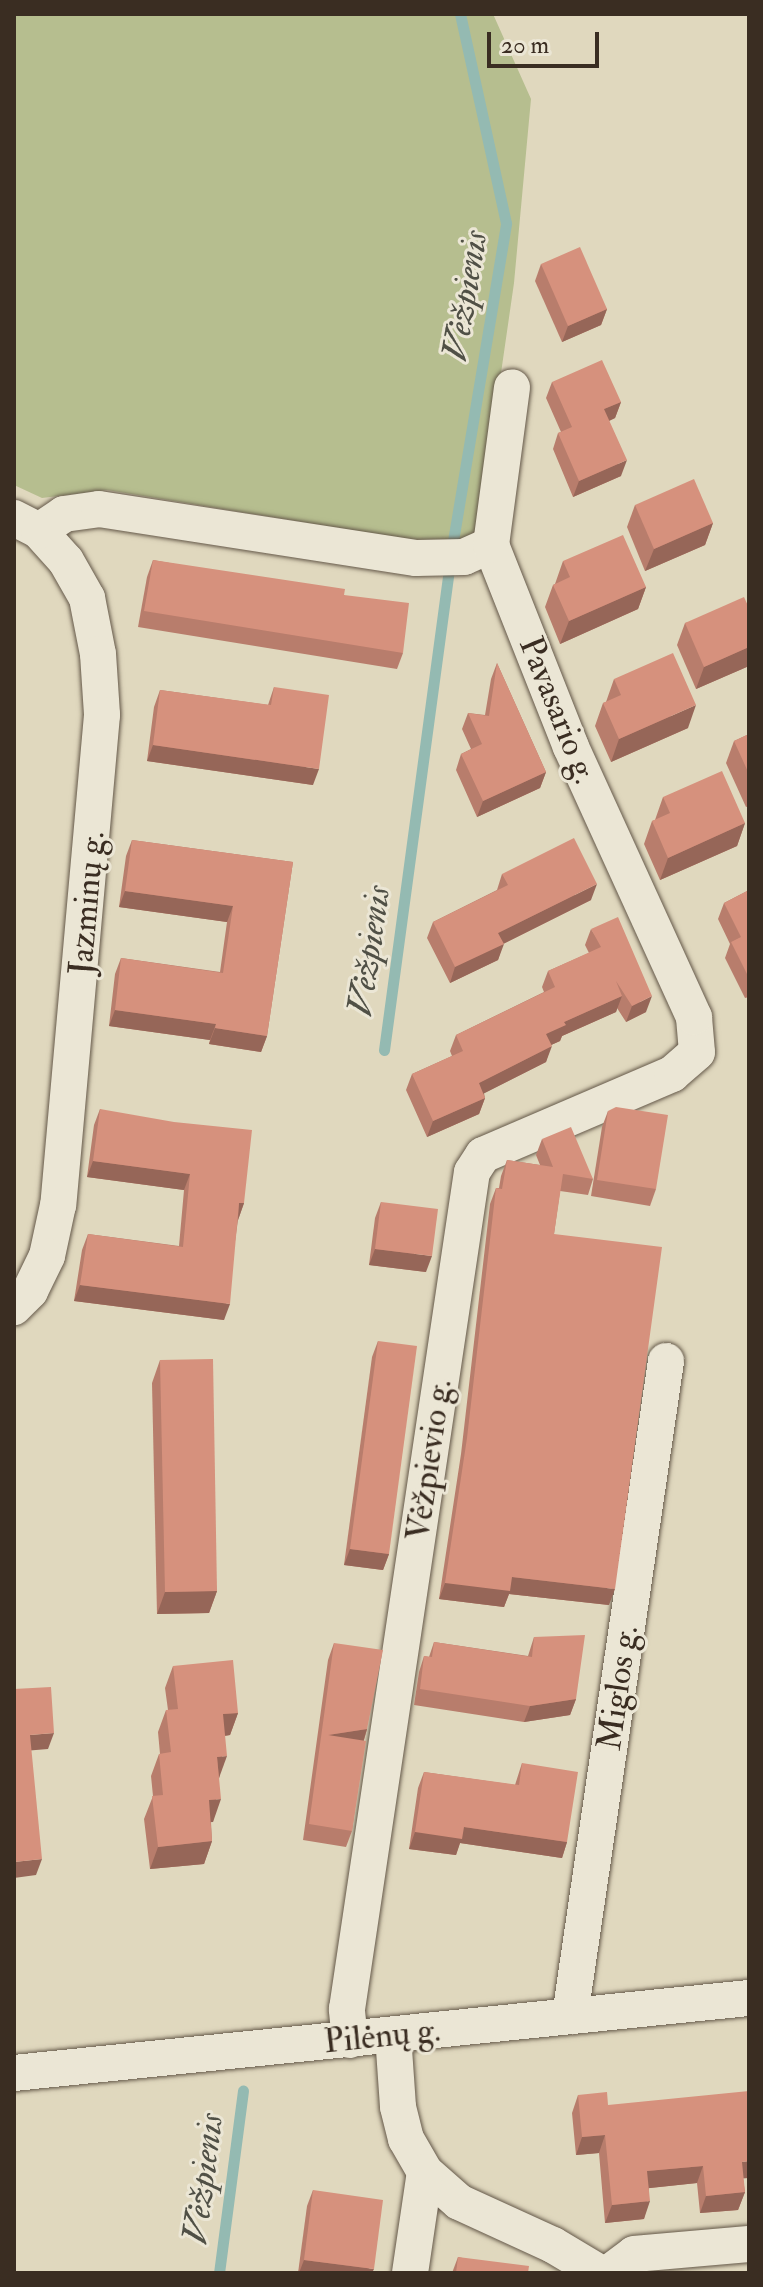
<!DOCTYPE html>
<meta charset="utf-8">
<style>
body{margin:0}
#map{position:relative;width:763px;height:2287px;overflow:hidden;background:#e0d8be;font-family:"IM FELL Double Pica",serif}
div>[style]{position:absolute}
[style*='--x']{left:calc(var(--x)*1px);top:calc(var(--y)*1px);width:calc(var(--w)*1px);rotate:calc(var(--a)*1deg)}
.green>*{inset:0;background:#b6be8f}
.stream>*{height:11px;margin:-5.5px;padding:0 5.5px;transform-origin:5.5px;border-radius:5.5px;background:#94bab2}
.roads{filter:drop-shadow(0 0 2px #645849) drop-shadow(0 0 2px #645849)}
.street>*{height:36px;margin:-18px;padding:0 18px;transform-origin:18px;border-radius:18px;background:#ebe6d5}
.wall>*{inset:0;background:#b87d6c}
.shaded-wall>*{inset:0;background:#966658}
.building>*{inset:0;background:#d6917d}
span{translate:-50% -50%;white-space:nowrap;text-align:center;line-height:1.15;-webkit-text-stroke:6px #ebe6d5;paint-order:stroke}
.street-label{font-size:34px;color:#3a2d22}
.water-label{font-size:36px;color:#505046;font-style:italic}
.frame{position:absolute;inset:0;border:16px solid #3a2d22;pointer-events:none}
.scale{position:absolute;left:487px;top:32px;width:112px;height:36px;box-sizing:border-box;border:4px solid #3a2d22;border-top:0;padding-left:10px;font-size:24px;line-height:28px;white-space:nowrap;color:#3a2d22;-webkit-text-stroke:6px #ebe6d5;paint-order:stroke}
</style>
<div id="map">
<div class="green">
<i style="clip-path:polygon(14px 14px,493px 14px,531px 99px,514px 283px,477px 539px,430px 543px,107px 490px,42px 498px,14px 485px)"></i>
</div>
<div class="stream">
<i style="--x:453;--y:541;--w:322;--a:-80.5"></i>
<i style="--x:506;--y:223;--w:214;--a:-102.4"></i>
<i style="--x:384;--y:1050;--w:480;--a:-82.3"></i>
<i style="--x:219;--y:2273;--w:184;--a:-82.5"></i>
</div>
<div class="roads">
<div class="street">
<i style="--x:14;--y:518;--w:28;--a:27"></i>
<i style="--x:39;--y:531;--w:40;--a:48"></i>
<i style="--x:66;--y:561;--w:43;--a:60.4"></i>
<i style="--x:87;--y:598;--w:57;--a:78.9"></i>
<i style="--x:98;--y:654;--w:61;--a:86.2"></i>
<i style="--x:102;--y:715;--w:492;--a:95.1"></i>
<i style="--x:58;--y:1205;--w:52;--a:102.2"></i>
<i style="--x:47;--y:1256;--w:39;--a:116"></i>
<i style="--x:30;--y:1291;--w:23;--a:135"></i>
<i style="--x:39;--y:531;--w:30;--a:-34"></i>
<i style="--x:64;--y:514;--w:35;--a:-8"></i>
<i style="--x:99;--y:509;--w:321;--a:8.8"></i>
<i style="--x:416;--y:558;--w:48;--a:-1.2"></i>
<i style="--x:464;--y:557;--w:30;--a:-24"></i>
<i style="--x:570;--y:2016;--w:662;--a:-81.66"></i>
<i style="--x:393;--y:2035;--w:72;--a:86"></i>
<i style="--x:398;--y:2107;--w:33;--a:76"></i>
<i style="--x:406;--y:2139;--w:38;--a:60"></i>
<i style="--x:425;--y:2172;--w:45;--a:41.4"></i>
<i style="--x:459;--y:2202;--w:103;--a:24.6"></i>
<i style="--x:553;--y:2245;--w:55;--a:30.8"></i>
<i style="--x:350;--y:2040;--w:31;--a:-96"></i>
<i style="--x:347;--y:2009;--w:846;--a:-81.51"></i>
<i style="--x:472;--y:1172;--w:20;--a:-57"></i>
<i style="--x:483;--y:1155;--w:206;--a:-23.2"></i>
<i style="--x:672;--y:1074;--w:33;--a:-41"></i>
<i style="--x:697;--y:1052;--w:35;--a:-95"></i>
<i style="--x:694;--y:1017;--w:297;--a:-114.5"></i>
<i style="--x:571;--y:747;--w:217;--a:-111.6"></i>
<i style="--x:491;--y:545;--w:159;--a:-82.4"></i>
<i style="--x:14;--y:2073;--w:739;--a:-5.83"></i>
<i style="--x:410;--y:2273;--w:102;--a:-81.6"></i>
<i style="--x:609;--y:2273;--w:31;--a:-37"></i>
<i style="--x:634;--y:2254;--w:115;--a:-5"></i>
</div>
</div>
<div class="wall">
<i style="clip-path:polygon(541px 264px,607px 309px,601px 325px,562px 342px,535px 281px)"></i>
<i style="clip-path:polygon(552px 382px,621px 402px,615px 418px,609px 421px,621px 476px,573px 497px,553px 449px,558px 433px,561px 432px,546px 398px)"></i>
<i style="clip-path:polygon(635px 505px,713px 523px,705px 545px,645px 571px,627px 527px)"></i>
<i style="clip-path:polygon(153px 560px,344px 595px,403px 653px,397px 669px,138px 627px,147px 577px)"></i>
<i style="clip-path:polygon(563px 561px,646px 587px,638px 609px,560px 644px,545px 607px,553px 585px,555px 584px)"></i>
<i style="clip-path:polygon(749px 608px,749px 666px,696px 689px,677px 645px,685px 623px)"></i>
<i style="clip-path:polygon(497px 663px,546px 772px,540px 788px,477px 817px,456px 770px,461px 754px,471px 749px,462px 729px,468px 713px,485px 715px,491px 679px)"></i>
<i style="clip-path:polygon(614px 679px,688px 728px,611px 762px,595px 726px,603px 703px,606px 702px)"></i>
<i style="clip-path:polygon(274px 687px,313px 785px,147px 761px,154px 707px,160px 690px,268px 705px)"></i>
<i style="clip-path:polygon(749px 734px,749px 806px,746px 807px,726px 763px,734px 741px)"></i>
<i style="clip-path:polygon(663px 797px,745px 823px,737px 846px,660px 880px,644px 844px,652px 821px,655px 820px)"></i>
<i style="clip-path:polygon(132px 840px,293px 862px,267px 1036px,261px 1052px,209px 1044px,210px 1040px,109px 1026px,115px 974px,121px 958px,220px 972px,227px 922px,119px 907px,126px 856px)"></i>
<i style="clip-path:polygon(502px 874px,591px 900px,503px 944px,498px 960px,450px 983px,427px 938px,433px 922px,497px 890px)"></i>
<i style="clip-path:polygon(749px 890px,749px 997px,745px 998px,725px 958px,730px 944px,718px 919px,724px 903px)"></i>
<i style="clip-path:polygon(591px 929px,646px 1012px,626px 1022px,617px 1008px,616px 1012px,562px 1036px,560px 1041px,551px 1045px,546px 1062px,484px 1093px,485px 1098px,479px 1114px,427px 1137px,406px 1090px,412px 1074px,452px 1056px,450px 1051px,456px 1035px,544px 992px,542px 987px,548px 971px,589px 953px,585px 945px)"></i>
<i style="clip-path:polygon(100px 1109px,244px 1203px,238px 1220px,224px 1320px,74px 1301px,82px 1250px,88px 1234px,179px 1246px,184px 1190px,87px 1177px,94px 1125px)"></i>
<i style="clip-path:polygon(608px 1111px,656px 1189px,650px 1206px,591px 1196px,602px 1127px)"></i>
<i style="clip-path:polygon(542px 1139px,593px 1179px,588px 1195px,560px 1191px,554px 1234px,609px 1605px,509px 1594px,504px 1607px,439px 1599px,461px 1454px,490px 1204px,496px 1188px,499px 1188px,501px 1176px,507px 1160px,540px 1165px,536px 1155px)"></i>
<i style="clip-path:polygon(381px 1202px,426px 1272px,369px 1265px,375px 1218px)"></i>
<i style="clip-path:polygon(378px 1341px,389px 1554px,383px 1570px,344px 1565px,372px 1357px)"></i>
<i style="clip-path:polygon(160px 1360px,217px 1591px,209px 1613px,157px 1614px,152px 1383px)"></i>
<i style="clip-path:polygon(534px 1637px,576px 1699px,570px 1715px,524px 1722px,414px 1705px,419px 1672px,424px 1656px,429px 1657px,434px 1642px,528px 1656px)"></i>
<i style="clip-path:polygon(334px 1643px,367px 1729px,364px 1740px,352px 1831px,346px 1847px,303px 1840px,328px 1660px)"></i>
<i style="clip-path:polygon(173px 1666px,238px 1713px,230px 1735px,225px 1736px,213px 1822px,211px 1822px,212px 1841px,204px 1864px,150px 1869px,144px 1819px,153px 1796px,151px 1776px,159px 1754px,160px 1754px,158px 1732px,166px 1710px,168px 1710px,165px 1688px)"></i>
<i style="clip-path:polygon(522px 1763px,567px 1842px,562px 1858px,460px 1843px,456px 1855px,409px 1849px,418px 1788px,424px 1772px,515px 1785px)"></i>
<i style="clip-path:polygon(578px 2095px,608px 2105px,743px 2179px,745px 2192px,738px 2210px,700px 2213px,697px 2183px,649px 2188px,644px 2219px,605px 2223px,599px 2153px,576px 2155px,572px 2113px)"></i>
<i style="clip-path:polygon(313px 2190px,372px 2273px,298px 2273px,307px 2206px)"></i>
<i style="clip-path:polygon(458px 2257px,528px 2273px,452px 2273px)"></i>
</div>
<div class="shaded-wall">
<i style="clip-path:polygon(607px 309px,601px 325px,562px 342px,568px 326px)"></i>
<i style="clip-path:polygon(621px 402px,615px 418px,598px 426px,604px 409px)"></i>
<i style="clip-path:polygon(627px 460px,621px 476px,573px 497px,579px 481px)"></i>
<i style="clip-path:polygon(713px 523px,705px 545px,645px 571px,654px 549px)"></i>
<i style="clip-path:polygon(646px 587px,638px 609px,560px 644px,569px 621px)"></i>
<i style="clip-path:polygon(749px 647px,749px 666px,696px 689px,704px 667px)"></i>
<i style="clip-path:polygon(696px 705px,688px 728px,611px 762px,619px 739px)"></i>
<i style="clip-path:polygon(153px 745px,319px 769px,313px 785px,147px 761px)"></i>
<i style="clip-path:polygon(546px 772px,540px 788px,477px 817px,483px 801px)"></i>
<i style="clip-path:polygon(745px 823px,737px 846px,660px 880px,668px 858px)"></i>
<i style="clip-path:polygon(597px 884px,591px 900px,499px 946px,504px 944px,498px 960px,450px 983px,455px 967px,498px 933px)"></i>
<i style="clip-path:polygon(125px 891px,233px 906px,227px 922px,119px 907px)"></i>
<i style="clip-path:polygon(622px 996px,616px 1012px,562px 1036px,560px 1041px,540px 1050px,546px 1034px,564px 1022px)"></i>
<i style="clip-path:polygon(652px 996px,646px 1012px,626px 1022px,632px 1006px)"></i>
<i style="clip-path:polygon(115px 1010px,216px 1024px,210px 1040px,109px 1026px)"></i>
<i style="clip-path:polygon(215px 1028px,267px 1036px,261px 1052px,209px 1044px)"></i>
<i style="clip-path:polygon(552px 1046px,546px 1062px,473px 1099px,479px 1083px)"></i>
<i style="clip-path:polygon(485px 1098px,479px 1114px,427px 1137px,433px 1121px)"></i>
<i style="clip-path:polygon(93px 1161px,190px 1174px,184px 1190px,87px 1177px)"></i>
<i style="clip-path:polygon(239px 1203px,244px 1203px,238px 1220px)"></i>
<i style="clip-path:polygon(375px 1249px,432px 1256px,426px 1272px,369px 1265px)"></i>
<i style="clip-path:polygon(80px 1285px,230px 1304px,224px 1320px,74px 1301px)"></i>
<i style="clip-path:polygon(350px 1549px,389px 1554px,383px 1570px,344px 1565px)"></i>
<i style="clip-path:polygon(512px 1577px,615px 1589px,609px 1605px,509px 1594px,504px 1607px,439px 1599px,445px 1583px)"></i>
<i style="clip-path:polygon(217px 1591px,209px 1613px,157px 1614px,165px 1592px)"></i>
<i style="clip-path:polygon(576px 1699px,570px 1715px,524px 1722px,530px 1706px)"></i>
<i style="clip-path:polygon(238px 1713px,230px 1735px,214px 1737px,223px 1714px)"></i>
<i style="clip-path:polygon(367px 1729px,362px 1746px,328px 1735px)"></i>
<i style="clip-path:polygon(54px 1733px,48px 1749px,24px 1751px,30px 1735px)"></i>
<i style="clip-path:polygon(227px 1756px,219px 1778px,217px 1757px)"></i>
<i style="clip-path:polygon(221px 1799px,213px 1822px,200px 1823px,209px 1800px)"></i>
<i style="clip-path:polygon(464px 1827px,567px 1842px,562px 1858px,460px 1843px,456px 1855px,409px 1849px,415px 1832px)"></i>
<i style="clip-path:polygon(212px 1841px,204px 1864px,150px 1869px,158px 1847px)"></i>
<i style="clip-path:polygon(42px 1859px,36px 1875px,14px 1878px,14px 1862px)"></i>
<i style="clip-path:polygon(605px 2135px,599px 2153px,576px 2155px,582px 2137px)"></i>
<i style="clip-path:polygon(749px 2161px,749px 2178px,735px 2179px,742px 2162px)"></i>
<i style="clip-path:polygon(703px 2166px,697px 2183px,641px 2189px,647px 2171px)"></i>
<i style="clip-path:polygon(745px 2192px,738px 2210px,700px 2213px,706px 2196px)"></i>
<i style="clip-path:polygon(650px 2201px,644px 2219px,605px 2223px,612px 2205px)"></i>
<i style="clip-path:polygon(304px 2260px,374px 2269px,372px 2273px,299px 2273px)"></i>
</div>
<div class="building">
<i style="clip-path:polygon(580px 247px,607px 309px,568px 326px,541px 264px)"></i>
<i style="clip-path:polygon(602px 360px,621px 402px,604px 409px,627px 460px,579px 481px,558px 433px,572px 427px,552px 382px)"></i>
<i style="clip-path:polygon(694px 479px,713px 523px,654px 549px,635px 505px)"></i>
<i style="clip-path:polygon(623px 535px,646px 587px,569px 621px,553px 585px,570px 577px,563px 561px)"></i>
<i style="clip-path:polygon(153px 560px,345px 589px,344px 595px,409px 603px,403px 653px,144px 611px)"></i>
<i style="clip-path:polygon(744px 597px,749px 608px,749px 647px,704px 667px,685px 623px)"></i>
<i style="clip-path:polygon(673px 653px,696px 705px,619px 739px,603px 703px,621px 695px,614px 679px)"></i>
<i style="clip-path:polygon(497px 663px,546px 772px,483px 801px,461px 754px,482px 744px,468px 713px,489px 716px)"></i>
<i style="clip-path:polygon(274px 687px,329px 695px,319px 769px,153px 745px,160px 690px,271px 705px)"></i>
<i style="clip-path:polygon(749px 734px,749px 774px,734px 741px)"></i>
<i style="clip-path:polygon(722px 771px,745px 823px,668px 858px,652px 821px,670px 813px,663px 797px)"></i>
<i style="clip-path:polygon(574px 838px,597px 884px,498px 933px,504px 944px,455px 967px,433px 922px,508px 885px,502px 874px)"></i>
<i style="clip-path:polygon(132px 840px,293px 862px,267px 1036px,215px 1028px,216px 1024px,115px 1010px,121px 958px,223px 973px,233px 906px,125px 891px)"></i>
<i style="clip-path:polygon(749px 890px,749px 978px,731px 942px,741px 937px,724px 903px)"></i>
<i style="clip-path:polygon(618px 917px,652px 996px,632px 1006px,616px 981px,622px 996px,564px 1022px,566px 1025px,546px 1034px,552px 1046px,479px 1083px,485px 1098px,433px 1121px,412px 1074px,463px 1051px,456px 1035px,555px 987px,548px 971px,601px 947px,591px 929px)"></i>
<i style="clip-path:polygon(616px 1107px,668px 1115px,656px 1189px,597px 1180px,608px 1111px)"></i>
<i style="clip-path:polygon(100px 1109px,174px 1122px,252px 1130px,244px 1203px,239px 1203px,230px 1304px,80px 1285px,88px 1234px,183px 1247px,190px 1174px,93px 1161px)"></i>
<i style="clip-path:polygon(571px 1127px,593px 1179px,563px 1174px,554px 1234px,662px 1247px,615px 1589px,512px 1577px,510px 1591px,445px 1583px,467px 1438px,496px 1188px,502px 1189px,507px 1160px,553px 1167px,542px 1139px)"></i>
<i style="clip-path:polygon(381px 1202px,438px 1209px,432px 1256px,375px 1249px)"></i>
<i style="clip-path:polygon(378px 1341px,417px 1346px,389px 1554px,350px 1549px)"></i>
<i style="clip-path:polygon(213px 1359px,217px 1591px,165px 1592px,160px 1360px)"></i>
<i style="clip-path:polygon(585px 1635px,576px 1699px,530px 1706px,420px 1689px,424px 1656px,432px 1657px,434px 1642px,532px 1657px,534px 1637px)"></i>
<i style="clip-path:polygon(334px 1643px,383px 1650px,367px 1729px,328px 1735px,366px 1741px,352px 1831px,309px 1824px)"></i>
<i style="clip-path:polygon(233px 1660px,238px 1713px,223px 1714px,227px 1756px,217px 1757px,221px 1799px,209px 1800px,212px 1841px,158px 1847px,152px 1796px,163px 1795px,159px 1754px,171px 1752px,166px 1710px,178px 1709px,173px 1666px)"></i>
<i style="clip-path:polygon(51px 1687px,54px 1733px,30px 1735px,42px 1859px,14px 1862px,14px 1689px)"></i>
<i style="clip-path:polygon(522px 1763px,578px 1772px,567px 1842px,464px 1827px,462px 1839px,415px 1832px,424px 1772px,519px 1785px)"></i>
<i style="clip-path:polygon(749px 2091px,749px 2161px,742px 2162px,745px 2192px,706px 2196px,703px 2166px,647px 2171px,650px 2201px,612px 2205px,605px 2135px,582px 2137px,578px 2095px,607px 2092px,608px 2105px)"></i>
<i style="clip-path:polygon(313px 2190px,383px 2200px,374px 2269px,304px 2260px)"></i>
<i style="clip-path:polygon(458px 2257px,529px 2266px,528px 2273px,456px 2273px)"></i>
</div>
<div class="street-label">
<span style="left:558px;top:710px;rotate:68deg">Pavasario g.</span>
<span style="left:87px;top:903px;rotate:-85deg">Jazminų g.</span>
<span style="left:429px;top:1460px;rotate:-82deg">Vėžpievio g.</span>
<span style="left:618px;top:1688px;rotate:-82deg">Miglos g.</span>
<span style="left:382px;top:2036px;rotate:-6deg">Pilėnų g.</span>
</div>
<div class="water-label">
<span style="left:465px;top:296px;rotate:-81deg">Vėžpienis</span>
<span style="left:369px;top:951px;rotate:-82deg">Vėžpienis</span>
<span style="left:203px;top:2179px;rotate:-83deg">Vėžpienis</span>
</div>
<div class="frame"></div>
<div class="scale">20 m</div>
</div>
